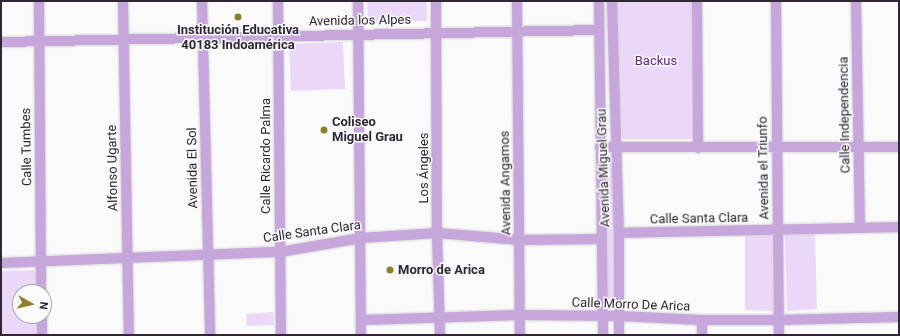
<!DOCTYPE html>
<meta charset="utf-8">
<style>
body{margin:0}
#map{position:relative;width:900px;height:336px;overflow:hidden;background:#fafafa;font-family:Roboto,sans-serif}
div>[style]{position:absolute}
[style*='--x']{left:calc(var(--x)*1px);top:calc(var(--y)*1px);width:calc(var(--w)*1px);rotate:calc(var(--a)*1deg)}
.green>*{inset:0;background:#ebd8f8}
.roads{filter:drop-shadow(0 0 1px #d5d4d6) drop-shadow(0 0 1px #d5d4d6)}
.minor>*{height:10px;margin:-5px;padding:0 5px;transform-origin:5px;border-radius:5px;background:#c7a6dc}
.dots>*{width:11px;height:11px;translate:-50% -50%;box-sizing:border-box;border:2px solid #fafafa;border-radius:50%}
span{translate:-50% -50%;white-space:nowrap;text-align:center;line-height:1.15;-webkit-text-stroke:3px #fafafa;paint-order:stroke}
.street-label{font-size:13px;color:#2f2834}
.poi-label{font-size:13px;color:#2f2834;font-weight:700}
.left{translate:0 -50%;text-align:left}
.park-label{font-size:13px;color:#642383}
.frame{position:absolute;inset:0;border:2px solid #2f2834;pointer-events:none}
.north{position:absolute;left:12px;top:284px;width:40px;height:40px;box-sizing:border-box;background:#fafafa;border:1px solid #a9a6ab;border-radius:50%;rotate:98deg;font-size:11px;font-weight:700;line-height:16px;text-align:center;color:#2f2834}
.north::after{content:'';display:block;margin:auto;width:14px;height:18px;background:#8c8129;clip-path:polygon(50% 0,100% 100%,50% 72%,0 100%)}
</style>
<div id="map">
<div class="green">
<i style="clip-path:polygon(367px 1px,427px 1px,427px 21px,368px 22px)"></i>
<i style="clip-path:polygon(616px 1px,692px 1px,695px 139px,622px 139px)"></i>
<i style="clip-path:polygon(343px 42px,345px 89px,291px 91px,289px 44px)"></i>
<i style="clip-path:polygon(604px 161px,612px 161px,616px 298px,607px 299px)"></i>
<i style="clip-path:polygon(785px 233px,815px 233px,817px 309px,787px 311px)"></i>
<i style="clip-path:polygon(745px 235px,772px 235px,773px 311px,745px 310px)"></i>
<i style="clip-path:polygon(37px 270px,37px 292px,20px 292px,20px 316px,37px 316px,37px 335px,1px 335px,1px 271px)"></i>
<i style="clip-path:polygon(273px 312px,274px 325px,247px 326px,246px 314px)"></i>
</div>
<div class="roads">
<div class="minor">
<i style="--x:39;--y:1;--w:291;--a:89.6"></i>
<i style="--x:123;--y:1;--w:334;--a:89"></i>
<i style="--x:202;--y:1;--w:334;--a:88.6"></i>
<i style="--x:278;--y:1;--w:334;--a:89.5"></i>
<i style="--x:358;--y:1;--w:334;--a:89.5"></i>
<i style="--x:436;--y:1;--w:232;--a:89.8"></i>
<i style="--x:437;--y:233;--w:102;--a:88.3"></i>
<i style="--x:517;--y:1;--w:334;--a:89.5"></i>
<i style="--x:599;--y:1;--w:334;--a:89.3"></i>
<i style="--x:612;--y:1;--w:232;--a:88.3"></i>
<i style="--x:619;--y:233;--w:102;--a:90"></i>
<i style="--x:697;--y:1;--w:147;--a:89.6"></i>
<i style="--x:776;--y:1;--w:334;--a:89.5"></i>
<i style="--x:856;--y:1;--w:227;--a:89"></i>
<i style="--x:1;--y:42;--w:598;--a:-1.15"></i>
<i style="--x:600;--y:147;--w:299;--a:0"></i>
<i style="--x:619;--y:233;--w:280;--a:-1.2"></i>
<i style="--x:1;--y:263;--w:279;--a:-2.3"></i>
<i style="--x:280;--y:252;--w:82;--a:-9.8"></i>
<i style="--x:361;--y:238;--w:76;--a:-3.8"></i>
<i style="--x:437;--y:233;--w:83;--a:4.8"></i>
<i style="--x:520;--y:240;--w:82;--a:-0.7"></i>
<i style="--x:42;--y:316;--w:19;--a:90"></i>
<i style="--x:361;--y:320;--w:159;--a:-1.8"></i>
<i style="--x:520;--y:315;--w:99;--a:0.6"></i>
<i style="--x:619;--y:316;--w:83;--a:2.8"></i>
<i style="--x:702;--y:320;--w:77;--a:0"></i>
<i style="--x:779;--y:320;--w:120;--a:-1.4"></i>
<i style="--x:702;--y:320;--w:15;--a:90"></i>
</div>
</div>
<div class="dots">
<i style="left:238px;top:17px;background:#8c8129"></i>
<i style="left:324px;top:130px;background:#8c8129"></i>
<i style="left:390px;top:270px;background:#8c8129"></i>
</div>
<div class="street-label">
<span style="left:360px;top:21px;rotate:-1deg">Avenida los Alpes</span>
<span style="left:845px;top:115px;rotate:-91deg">Calle Independencia</span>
<span style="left:27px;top:147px;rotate:-91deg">Calle Tumbes</span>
<span style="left:266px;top:156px;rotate:-90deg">Calle Ricardo Palma</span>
<span style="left:113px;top:168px;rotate:-91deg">Alfonso Ugarte</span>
<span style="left:193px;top:168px;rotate:-91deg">Avenida El Sol</span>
<span style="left:424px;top:168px;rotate:-90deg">Los Ángeles</span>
<span style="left:604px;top:168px;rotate:-92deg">Avenida Miguel Grau</span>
<span style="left:764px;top:168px;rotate:-91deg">Avenida el Triunfo</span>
<span style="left:506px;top:183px;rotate:-91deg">Avenida Angamos</span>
<span style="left:699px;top:219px;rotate:-1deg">Calle Santa Clara</span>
<span style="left:312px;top:232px;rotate:-8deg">Calle Santa Clara</span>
<span style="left:631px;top:305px;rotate:2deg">Calle Morro De Arica</span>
</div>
<div class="poi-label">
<span style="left:238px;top:38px">Institución Educativa<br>40183 Indoamérica</span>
<span class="left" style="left:332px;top:130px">Coliseo<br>Miguel Grau</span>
<span class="left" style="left:398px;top:270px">Morro de Arica</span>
</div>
<div class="park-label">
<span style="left:656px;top:61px">Backus</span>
</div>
<div class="frame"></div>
<div class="north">N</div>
</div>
